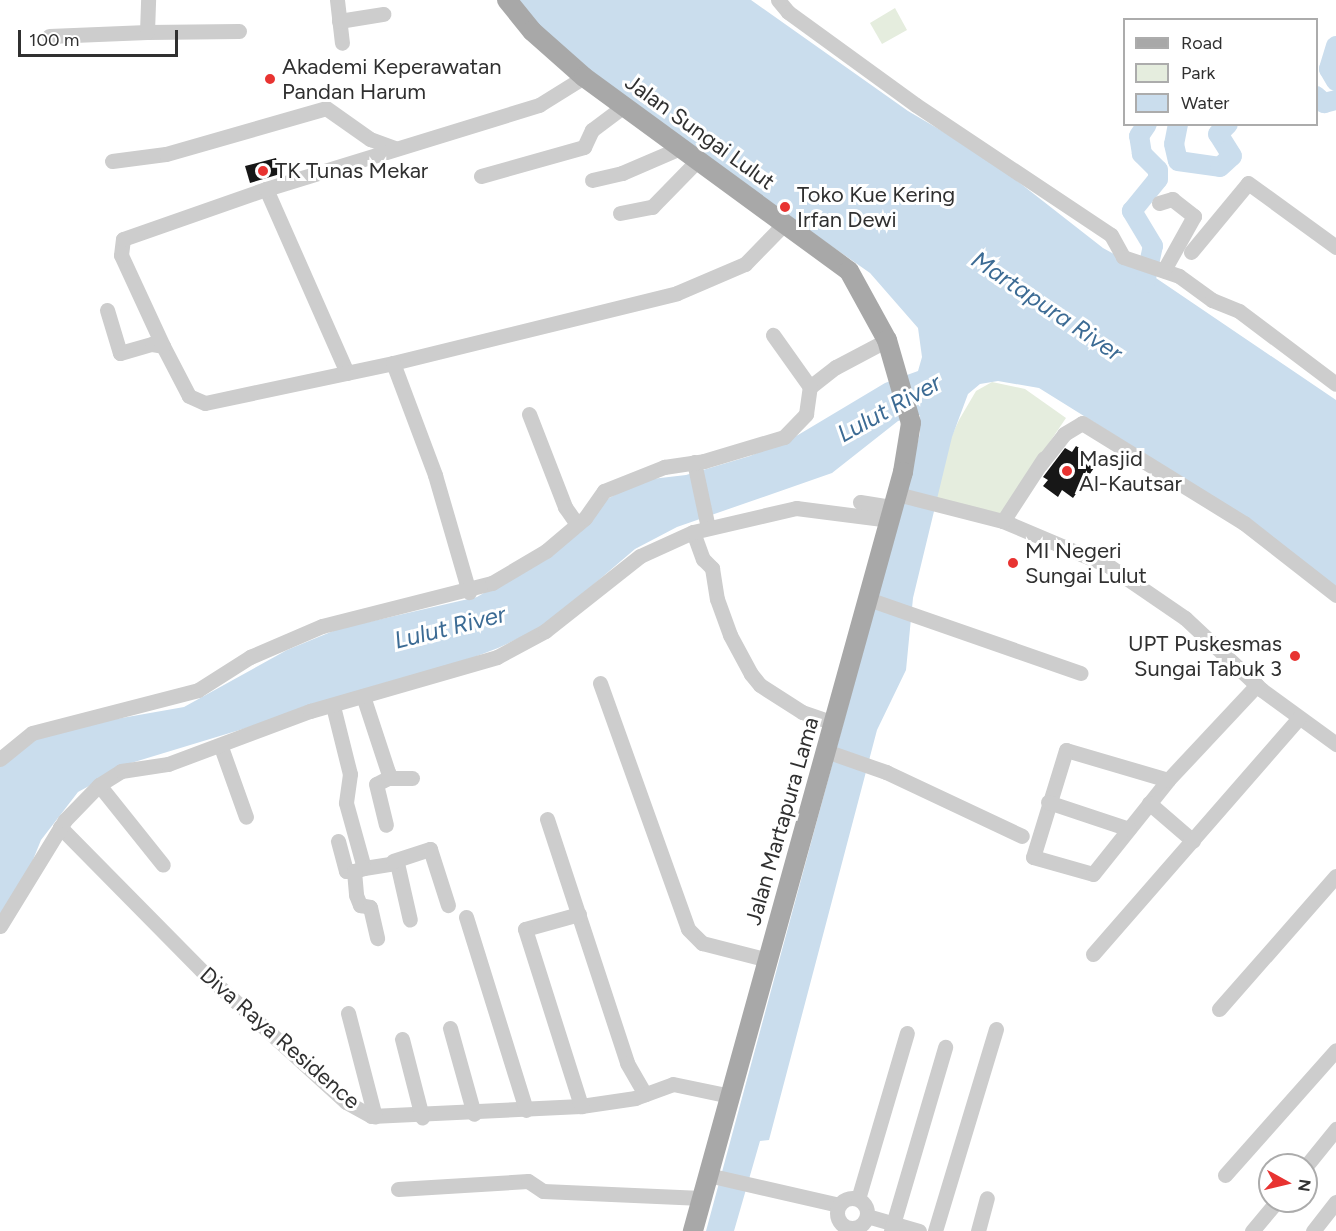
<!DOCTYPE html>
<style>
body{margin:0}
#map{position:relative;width:1336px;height:1231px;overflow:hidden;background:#fff;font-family:Figtree,sans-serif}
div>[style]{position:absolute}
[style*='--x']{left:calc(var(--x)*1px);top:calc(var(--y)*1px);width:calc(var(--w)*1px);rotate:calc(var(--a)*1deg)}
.green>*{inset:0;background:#e5edde}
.water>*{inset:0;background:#cadded}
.river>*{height:20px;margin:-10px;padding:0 10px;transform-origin:10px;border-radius:10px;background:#cadded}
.building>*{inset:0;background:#171717}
.minor>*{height:15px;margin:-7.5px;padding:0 7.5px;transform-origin:7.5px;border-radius:7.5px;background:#cdcdcd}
.minor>.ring{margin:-7.5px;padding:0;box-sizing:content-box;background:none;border:15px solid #cdcdcd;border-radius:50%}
.major>*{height:20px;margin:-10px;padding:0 10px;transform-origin:10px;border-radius:10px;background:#a8a8a8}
.dots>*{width:16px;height:16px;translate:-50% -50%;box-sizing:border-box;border:3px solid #fff;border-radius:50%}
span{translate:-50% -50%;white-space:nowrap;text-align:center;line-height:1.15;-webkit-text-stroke:6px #fff;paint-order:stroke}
.poi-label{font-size:22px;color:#303030}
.left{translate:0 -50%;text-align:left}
.right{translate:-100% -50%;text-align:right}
.street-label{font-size:22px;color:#303030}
.water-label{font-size:24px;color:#3c6b94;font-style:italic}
.legend{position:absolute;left:1123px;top:18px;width:195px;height:108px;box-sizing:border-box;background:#fff;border:2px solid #acacac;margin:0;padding:8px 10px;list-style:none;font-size:18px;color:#303030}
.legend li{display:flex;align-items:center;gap:12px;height:30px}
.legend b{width:30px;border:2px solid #acacac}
.north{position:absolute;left:1258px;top:1153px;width:60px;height:60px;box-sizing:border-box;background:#fff;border:2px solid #acacac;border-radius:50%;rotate:98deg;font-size:16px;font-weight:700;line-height:24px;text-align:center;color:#303030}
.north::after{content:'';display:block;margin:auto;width:21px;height:27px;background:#e83331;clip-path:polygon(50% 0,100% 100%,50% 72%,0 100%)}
.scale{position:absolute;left:18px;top:30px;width:160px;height:27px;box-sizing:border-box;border:3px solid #303030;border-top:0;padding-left:8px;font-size:18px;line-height:21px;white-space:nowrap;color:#303030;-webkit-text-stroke:4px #fff;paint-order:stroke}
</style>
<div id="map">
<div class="green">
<i style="clip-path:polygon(895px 8px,907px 30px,882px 44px,870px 23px)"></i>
<i style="clip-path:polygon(992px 382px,1025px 389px,1066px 418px,1001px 514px,935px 499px,943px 455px,959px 420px,976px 391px)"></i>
</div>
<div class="water">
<i style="clip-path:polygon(514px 0,751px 0,908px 111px,988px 158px,1103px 248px,1150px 274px,1336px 400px,1336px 592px,1222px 502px,1039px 388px,998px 381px,980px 384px,968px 394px,952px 437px,913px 598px,906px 670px,877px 730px,769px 1140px,760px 1141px,734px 1231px,706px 1231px,898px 521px,920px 433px,920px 415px,898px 421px,832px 473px,677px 527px,635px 549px,545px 626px,498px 648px,451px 666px,131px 763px,78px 792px,41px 840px,20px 892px,0 922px,0 767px,22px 746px,48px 731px,184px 707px,287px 650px,338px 629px,477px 597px,548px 555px,596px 505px,643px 480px,686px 475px,750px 456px,798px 435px,885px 383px,918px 371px,922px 357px,918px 328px,870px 273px,590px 77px)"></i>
</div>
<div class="river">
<i style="--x:1336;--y:46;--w:24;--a:107"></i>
<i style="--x:1329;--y:69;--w:14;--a:60"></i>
<i style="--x:1316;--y:96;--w:11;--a:41"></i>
<i style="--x:1324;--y:103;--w:12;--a:-14"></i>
<i style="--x:1178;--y:124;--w:20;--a:101"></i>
<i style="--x:1174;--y:144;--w:17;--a:77"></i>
<i style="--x:1178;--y:161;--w:42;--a:8.1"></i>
<i style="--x:1220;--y:167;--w:16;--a:-43"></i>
<i style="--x:1232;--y:156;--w:26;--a:-122"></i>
<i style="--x:1218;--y:134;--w:14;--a:-45"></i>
<i style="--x:1145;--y:283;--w:38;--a:-78"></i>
<i style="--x:1153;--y:246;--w:41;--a:-121"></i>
<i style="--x:1132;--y:211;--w:41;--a:-50.9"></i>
<i style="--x:1158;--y:179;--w:9;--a:-90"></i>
<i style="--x:1158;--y:170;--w:23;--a:-135"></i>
<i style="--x:1142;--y:154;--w:18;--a:-99"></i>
<i style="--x:1139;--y:136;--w:14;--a:-56"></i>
</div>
<div class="building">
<i style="clip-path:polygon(276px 158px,280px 174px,250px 183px,245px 166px)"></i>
<i style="clip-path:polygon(1076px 446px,1084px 451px,1079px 458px,1094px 468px,1073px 498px,1062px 490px,1058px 497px,1043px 486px,1048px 480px,1043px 477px,1065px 448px,1072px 452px)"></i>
</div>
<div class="minor">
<i style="--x:337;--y:0;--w:43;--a:83.4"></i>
<i style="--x:778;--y:0;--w:16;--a:50"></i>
<i style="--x:788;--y:12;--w:158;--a:36"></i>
<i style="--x:916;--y:105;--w:234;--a:33.7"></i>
<i style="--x:1111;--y:235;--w:25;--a:61"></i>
<i style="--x:1123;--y:257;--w:59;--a:18.7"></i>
<i style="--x:1179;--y:276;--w:41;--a:36"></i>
<i style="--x:1212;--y:300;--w:29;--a:22"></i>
<i style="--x:1239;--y:311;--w:121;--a:37"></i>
<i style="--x:339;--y:21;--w:45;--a:-9"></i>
<i style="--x:147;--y:32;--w:92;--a:-0.6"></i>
<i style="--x:49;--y:36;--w:98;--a:-2.3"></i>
<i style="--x:147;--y:32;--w:32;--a:-88"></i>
<i style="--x:112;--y:161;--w:54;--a:-7.4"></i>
<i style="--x:166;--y:154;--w:166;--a:-16"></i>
<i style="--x:326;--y:108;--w:54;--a:35.2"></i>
<i style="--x:370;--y:139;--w:27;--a:20"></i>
<i style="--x:481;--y:176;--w:107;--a:-15.7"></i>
<i style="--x:584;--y:147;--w:19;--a:-65"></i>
<i style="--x:592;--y:130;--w:40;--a:-37"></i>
<i style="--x:592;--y:180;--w:31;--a:-13"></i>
<i style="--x:622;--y:173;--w:63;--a:-23.3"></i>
<i style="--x:266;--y:189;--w:201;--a:66.2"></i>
<i style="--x:1159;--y:203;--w:14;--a:-17"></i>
<i style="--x:1172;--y:199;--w:28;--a:38"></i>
<i style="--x:1194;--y:216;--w:62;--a:119.1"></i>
<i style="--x:620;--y:213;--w:33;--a:-11"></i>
<i style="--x:652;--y:207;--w:66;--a:-45.6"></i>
<i style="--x:1191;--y:252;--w:89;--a:-50.4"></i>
<i style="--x:1248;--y:183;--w:109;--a:36"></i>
<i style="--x:107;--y:310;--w:45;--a:73.2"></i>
<i style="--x:120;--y:353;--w:33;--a:-16"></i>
<i style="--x:152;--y:344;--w:11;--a:10"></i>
<i style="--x:163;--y:346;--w:56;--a:62.5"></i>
<i style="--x:189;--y:396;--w:17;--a:24"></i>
<i style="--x:205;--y:403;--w:192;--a:-12"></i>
<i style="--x:393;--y:363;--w:292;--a:-13.8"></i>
<i style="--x:677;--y:293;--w:74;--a:-23.1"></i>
<i style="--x:745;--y:264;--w:57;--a:-45.7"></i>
<i style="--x:163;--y:346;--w:100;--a:-114.8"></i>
<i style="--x:121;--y:255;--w:16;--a:-83"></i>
<i style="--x:123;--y:239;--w:151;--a:-19.3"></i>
<i style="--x:266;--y:189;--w:286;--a:-17.1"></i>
<i style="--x:539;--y:105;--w:53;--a:-31.9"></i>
<i style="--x:393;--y:363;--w:120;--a:69.4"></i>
<i style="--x:435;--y:475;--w:122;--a:73.8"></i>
<i style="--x:810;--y:387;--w:33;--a:-38"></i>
<i style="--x:836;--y:367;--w:58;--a:-27.9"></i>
<i style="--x:529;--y:414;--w:100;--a:68.8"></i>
<i style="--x:565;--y:507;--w:21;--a:55"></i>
<i style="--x:694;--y:462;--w:67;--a:78"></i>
<i style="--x:1040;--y:465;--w:39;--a:-52"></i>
<i style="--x:1064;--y:434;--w:21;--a:-31"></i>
<i style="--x:1082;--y:423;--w:190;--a:31.7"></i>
<i style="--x:1244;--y:523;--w:117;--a:38"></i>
<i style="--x:897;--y:494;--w:109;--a:14.3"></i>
<i style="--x:1003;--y:521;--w:115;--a:23"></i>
<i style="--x:1109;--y:566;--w:92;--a:34.4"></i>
<i style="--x:1185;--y:618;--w:105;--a:43.1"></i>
<i style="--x:1262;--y:690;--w:92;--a:36.1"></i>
<i style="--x:860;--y:502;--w:33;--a:9"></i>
<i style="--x:1003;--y:521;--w:75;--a:-56.9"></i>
<i style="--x:693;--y:532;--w:29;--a:70"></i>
<i style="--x:703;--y:559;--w:13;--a:45"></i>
<i style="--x:712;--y:568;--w:31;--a:81"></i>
<i style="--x:717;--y:599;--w:38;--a:70"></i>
<i style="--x:730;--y:635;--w:44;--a:61.7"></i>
<i style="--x:751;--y:674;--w:14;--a:51"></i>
<i style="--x:760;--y:685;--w:50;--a:32.7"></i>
<i style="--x:802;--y:712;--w:34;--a:19"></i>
<i style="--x:868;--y:599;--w:225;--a:19.2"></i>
<i style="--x:600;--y:683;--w:261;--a:70.3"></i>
<i style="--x:688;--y:929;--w:20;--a:45"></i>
<i style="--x:702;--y:943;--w:68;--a:14.4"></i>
<i style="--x:363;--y:696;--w:80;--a:71.8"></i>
<i style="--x:388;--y:772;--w:6;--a:90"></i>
<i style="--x:388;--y:778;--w:13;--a:153"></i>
<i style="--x:376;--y:784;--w:42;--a:76.3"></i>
<i style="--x:333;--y:706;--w:70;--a:76"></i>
<i style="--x:350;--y:774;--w:29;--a:98"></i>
<i style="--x:346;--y:803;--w:67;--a:74.5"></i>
<i style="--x:364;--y:868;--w:33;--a:-9"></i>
<i style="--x:397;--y:863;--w:58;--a:77.2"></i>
<i style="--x:221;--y:747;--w:74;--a:70.3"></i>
<i style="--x:826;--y:751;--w:64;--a:19.3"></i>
<i style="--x:886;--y:772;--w:150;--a:25.2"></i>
<i style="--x:0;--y:759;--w:41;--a:-39.1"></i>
<i style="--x:32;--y:733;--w:171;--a:-14.5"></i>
<i style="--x:198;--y:690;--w:62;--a:-32.4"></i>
<i style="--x:250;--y:657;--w:78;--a:-23.3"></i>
<i style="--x:322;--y:626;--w:175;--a:-14.2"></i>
<i style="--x:492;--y:583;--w:63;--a:-30.7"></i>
<i style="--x:546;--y:551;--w:51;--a:-40.2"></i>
<i style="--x:585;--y:518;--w:33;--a:-55"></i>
<i style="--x:604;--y:491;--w:65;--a:-21.8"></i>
<i style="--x:664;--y:467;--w:40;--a:-8.5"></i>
<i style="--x:704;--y:461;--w:84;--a:-16.7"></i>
<i style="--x:784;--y:437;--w:32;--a:-46"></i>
<i style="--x:806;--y:414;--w:27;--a:-82"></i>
<i style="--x:810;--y:387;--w:64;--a:-125.4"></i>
<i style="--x:388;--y:778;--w:24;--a:0"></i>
<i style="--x:1168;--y:780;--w:106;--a:-163.6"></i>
<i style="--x:1066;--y:750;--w:112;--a:107.1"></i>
<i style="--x:1033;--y:857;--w:62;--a:15.8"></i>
<i style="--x:1093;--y:874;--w:120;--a:-51.4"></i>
<i style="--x:1168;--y:780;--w:130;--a:-46.9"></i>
<i style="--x:99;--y:785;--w:102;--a:51.3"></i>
<i style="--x:1048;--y:802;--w:85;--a:18.4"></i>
<i style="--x:1149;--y:803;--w:58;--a:40.8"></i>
<i style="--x:547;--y:819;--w:257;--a:71.8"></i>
<i style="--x:627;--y:1063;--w:36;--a:60"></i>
<i style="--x:60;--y:827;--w:202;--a:45.4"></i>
<i style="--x:202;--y:971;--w:195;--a:42.3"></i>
<i style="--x:346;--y:1102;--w:29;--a:29"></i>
<i style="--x:371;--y:1116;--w:210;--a:-2.7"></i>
<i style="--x:581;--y:1106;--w:55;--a:-8.4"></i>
<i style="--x:635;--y:1098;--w:40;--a:-20.2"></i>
<i style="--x:673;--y:1084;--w:58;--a:11.9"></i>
<i style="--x:338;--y:841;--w:31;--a:75"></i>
<i style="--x:346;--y:871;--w:8;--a:0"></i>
<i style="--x:393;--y:861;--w:39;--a:-18"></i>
<i style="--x:430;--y:849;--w:59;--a:72.2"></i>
<i style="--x:364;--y:868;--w:10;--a:163"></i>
<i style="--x:354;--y:871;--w:24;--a:85"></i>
<i style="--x:356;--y:895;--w:11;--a:68"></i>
<i style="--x:360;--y:905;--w:10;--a:11"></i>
<i style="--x:370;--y:907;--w:32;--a:77"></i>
<i style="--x:579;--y:914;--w:56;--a:164.5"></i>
<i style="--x:525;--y:929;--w:186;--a:72.4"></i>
<i style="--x:466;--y:917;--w:202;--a:72.7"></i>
<i style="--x:0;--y:926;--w:124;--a:-58.5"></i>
<i style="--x:65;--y:820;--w:49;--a:-45.8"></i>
<i style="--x:99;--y:785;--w:26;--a:-32"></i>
<i style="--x:121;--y:771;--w:48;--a:-8.5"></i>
<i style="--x:168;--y:764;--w:152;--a:-20.5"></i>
<i style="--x:310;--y:711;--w:195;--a:-16.1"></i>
<i style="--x:497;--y:657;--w:55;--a:-28.4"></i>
<i style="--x:545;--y:631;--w:121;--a:-38.3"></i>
<i style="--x:640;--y:556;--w:58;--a:-24.4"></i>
<i style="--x:693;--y:532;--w:106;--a:-13.1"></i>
<i style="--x:796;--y:508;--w:95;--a:7.3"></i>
<i style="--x:1093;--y:954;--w:313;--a:-48.9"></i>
<i style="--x:1219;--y:1009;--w:177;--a:-48.7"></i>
<i style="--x:348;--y:1013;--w:107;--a:75.4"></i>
<i style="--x:450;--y:1028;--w:89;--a:74.4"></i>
<i style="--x:402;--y:1039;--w:81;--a:75.6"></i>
<i style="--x:1306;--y:1166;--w:48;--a:-51"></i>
<i style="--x:708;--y:1175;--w:134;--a:12.9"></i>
<i style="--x:1225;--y:1175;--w:167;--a:-48.4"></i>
<i style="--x:398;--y:1189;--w:130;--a:-3.5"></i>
<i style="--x:528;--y:1181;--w:18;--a:34"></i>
<i style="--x:543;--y:1191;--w:159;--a:2.5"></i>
<i class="ring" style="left:837px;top:1198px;width:15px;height:15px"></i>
<i style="--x:858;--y:1199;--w:173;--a:-73.6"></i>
<i style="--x:867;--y:1216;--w:54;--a:16.1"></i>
<i style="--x:891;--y:1231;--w:192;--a:-73.6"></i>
<i style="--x:935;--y:1231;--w:211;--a:-73.2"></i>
<i style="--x:978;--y:1231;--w:34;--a:-75"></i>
<i style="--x:1252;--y:1231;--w:39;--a:-50"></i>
<i style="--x:1313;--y:1231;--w:37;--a:-52"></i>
</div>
<div class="major">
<i style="--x:507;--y:0;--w:40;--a:51"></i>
<i style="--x:532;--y:31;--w:69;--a:41.5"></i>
<i style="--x:584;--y:77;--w:328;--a:36.2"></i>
<i style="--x:849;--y:271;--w:79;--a:61.2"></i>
<i style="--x:887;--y:340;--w:86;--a:73.9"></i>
<i style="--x:911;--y:423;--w:50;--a:99.3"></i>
<i style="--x:903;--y:472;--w:788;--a:105.47"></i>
</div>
<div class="dots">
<i style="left:270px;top:79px;background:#e83331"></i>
<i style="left:263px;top:171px;background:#e83331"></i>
<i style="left:785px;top:207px;background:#e83331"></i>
<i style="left:1067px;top:471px;background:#e83331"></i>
<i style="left:1013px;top:563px;background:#e83331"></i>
<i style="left:1295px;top:656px;background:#e83331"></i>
</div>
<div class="poi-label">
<span class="left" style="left:282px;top:79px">Akademi Keperawatan<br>Pandan Harum</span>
<span class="left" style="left:275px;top:171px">TK Tunas Mekar</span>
<span class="left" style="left:797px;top:207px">Toko Kue Kering<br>Irfan Dewi</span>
<span class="left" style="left:1079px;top:471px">Masjid<br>Al-Kautsar</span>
<span class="left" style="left:1025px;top:563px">MI Negeri<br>Sungai Lulut</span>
<span class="right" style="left:1282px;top:656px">UPT Puskesmas<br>Sungai Tabuk 3</span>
</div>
<div class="street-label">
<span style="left:700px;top:132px;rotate:36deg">Jalan Sungai Lulut</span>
<span style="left:782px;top:821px;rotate:-74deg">Jalan Martapura Lama</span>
<span style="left:280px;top:1038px;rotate:41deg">Diva Raya Residence</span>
</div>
<div class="water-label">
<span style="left:1047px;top:306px;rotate:34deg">Martapura River</span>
<span style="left:889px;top:408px;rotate:-29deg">Lulut River</span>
<span style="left:450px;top:627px;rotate:-14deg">Lulut River</span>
</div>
<ul class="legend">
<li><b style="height:8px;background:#a8a8a8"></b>Road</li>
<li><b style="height:16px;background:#e5edde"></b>Park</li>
<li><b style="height:16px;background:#cadded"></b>Water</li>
</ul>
<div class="north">N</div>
<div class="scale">100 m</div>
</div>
